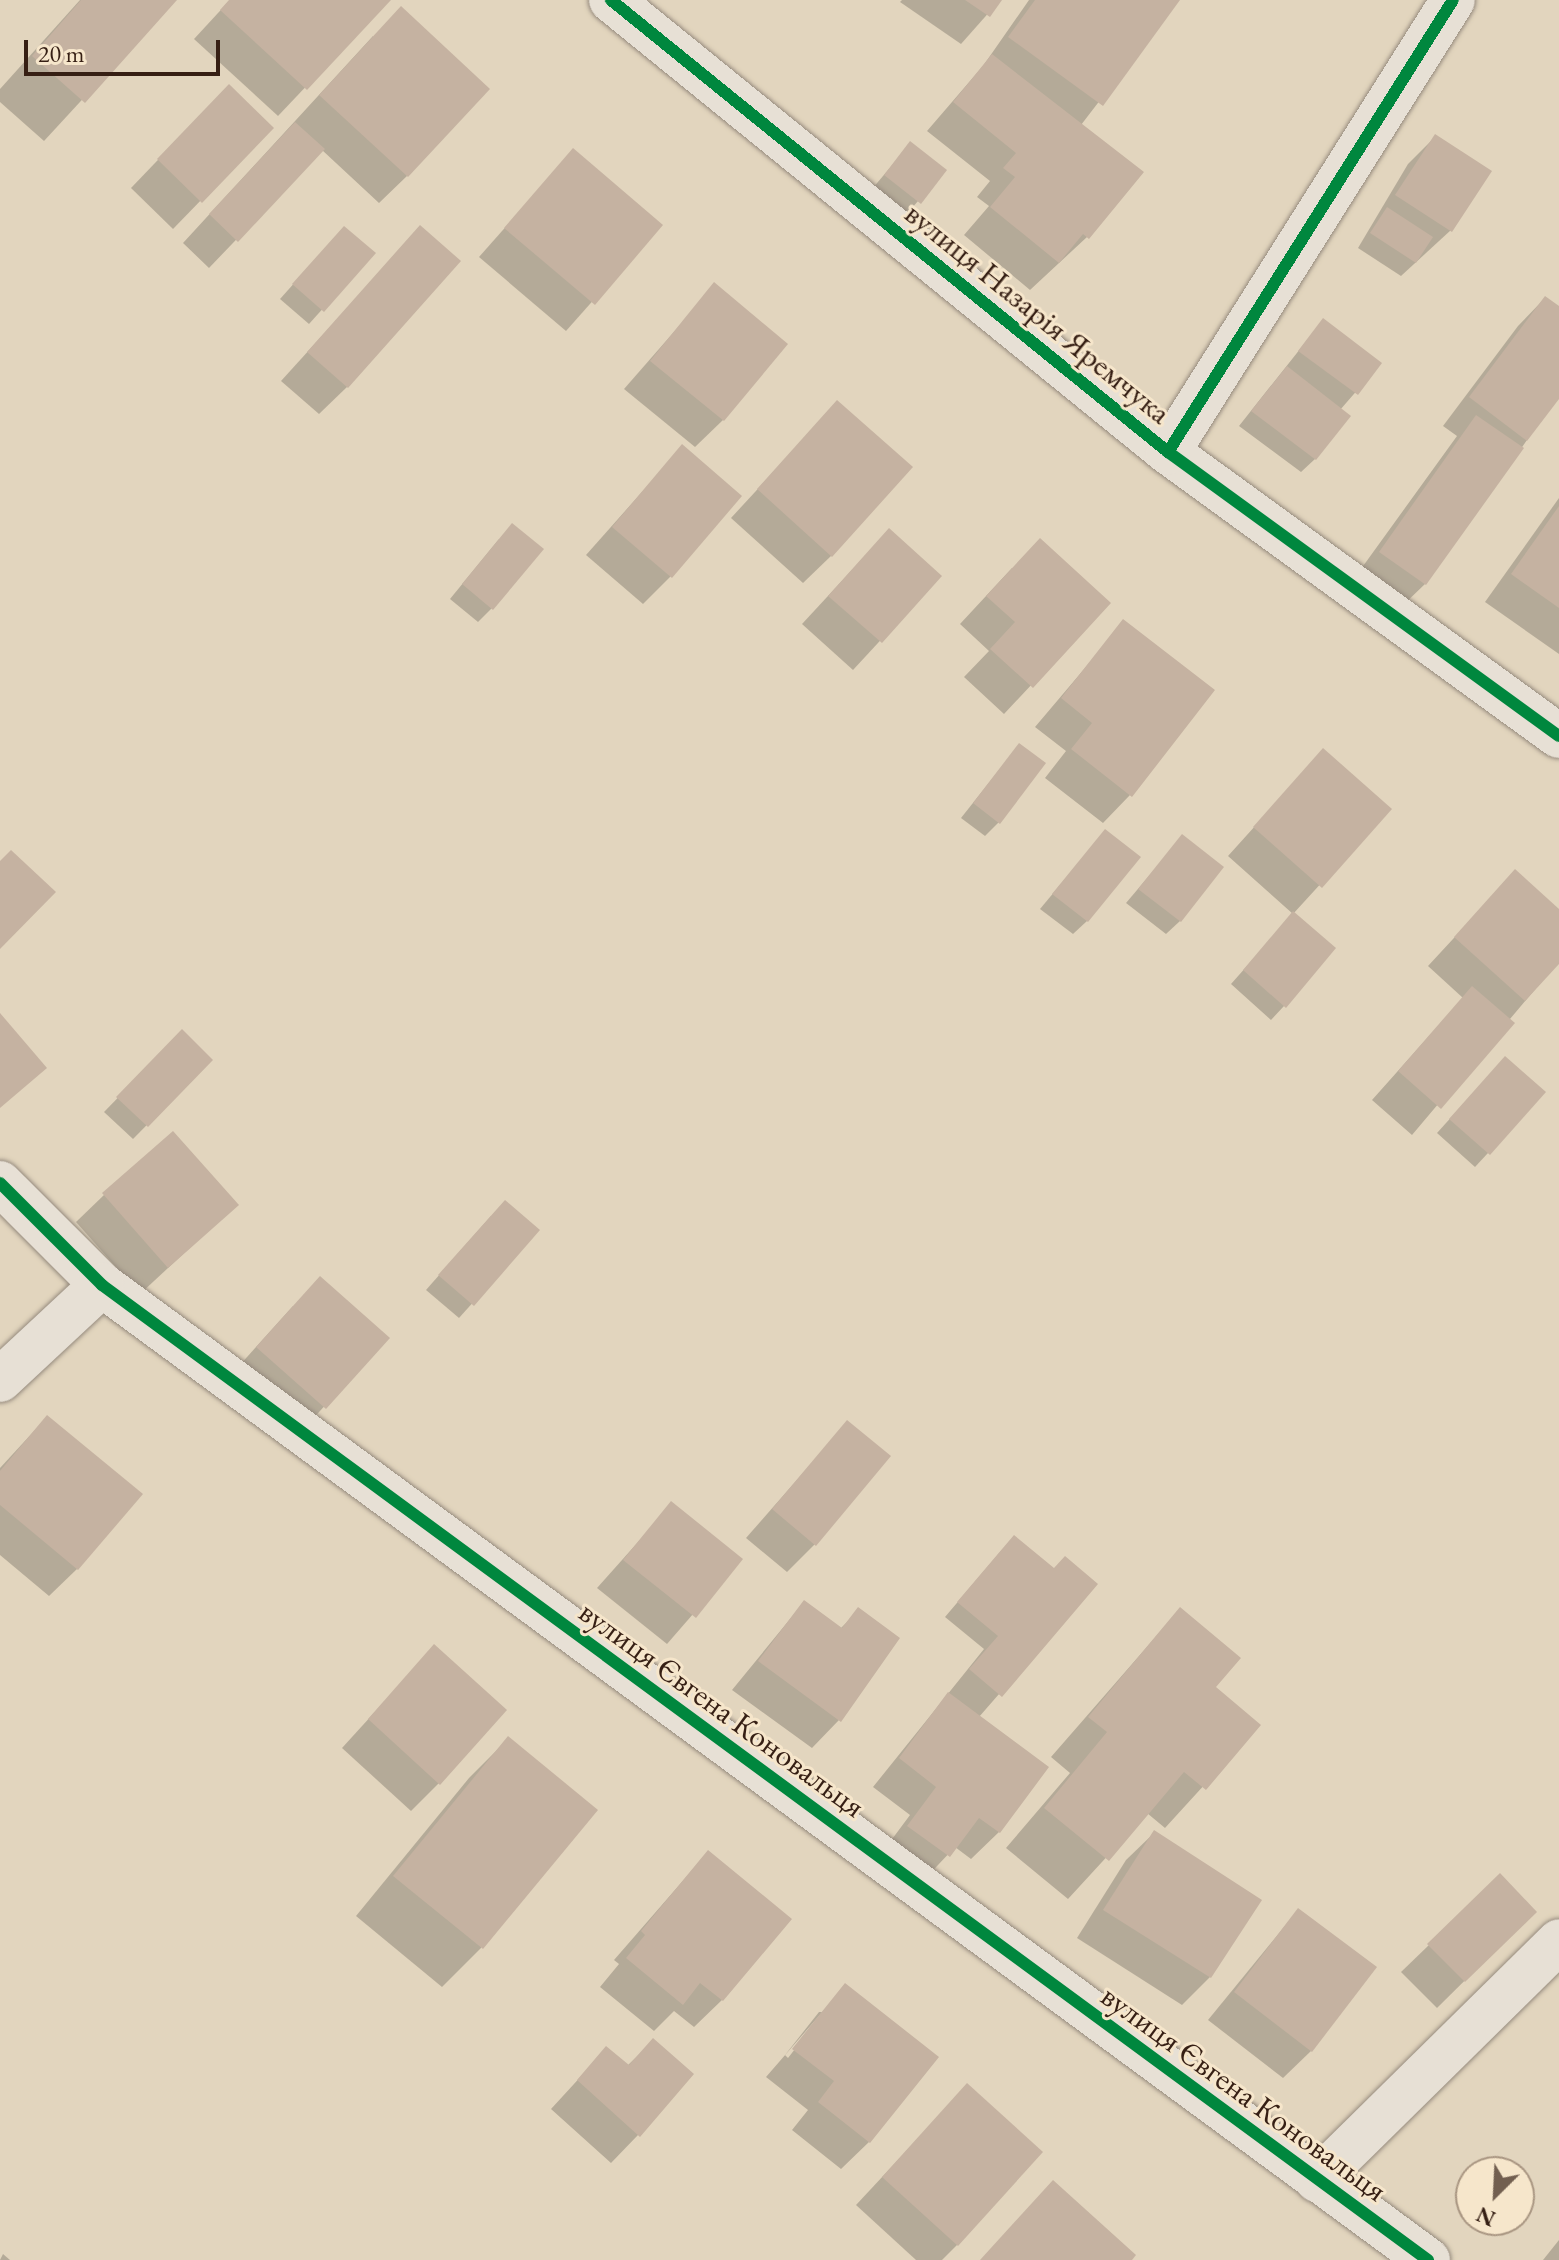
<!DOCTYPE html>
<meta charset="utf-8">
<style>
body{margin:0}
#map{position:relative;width:1559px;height:2260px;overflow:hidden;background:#e2d5be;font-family:"EB Garamond",serif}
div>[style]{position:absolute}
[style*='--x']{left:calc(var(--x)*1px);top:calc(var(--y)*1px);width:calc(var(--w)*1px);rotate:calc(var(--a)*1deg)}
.shadow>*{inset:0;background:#0003}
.building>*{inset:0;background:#c5b2a1}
.roads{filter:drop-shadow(0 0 2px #968b7e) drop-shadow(0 0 2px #968b7e)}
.minor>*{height:44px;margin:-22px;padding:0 22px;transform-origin:22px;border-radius:22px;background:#e7e0d5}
.cycleway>*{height:12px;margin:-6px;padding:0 6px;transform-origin:6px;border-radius:6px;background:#00873e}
span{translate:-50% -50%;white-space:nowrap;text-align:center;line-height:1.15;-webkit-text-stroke:6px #f6e6cb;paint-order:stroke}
.street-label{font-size:32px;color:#361f14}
.north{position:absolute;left:1455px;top:2156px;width:80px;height:80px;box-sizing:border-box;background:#f6e6cb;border:2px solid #a99682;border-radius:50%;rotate:204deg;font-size:22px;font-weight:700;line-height:32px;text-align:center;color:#361f14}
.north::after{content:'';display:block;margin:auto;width:28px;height:36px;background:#725f50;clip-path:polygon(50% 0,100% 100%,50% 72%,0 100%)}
.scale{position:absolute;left:24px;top:40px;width:196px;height:36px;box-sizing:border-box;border:4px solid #361f14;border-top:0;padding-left:10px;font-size:24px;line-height:28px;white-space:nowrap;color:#361f14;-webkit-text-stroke:6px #f6e6cb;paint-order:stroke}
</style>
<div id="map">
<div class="shadow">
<i style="clip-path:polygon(80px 0,174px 0,44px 141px,0 102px,0 89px)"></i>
<i style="clip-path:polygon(230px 0,388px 0,278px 116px,194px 39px)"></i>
<i style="clip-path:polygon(1000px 0,961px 44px,900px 2px,902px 0)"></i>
<i style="clip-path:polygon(1029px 0,1177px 0,1081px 125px,1087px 237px,1030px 290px,964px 235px,989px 206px,977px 197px,990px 181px,927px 131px,983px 66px)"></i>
<i style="clip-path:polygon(373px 36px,407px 176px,379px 203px,322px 150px,209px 268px,183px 243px)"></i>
<i style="clip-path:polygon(202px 114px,271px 128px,173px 229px,131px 188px)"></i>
<i style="clip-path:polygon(1436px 136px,1451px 230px,1401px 276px,1358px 248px,1408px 164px)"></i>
<i style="clip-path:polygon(910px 144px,945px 170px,905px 216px,872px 189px)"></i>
<i style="clip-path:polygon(573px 151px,660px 225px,566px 331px,479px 257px)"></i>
<i style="clip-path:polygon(420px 228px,347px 387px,319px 414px,281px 381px)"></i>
<i style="clip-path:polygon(331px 242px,373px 253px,309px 324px,280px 299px)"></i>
<i style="clip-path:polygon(715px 285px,723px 420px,695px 447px,624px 389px)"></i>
<i style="clip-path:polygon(1545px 298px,1559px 308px,1559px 395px,1425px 584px,1397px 611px,1353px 580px,1457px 436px,1443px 426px,1518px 326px)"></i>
<i style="clip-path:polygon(1323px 320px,1380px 364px,1340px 410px,1315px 459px,1301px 472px,1239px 426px)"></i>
<i style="clip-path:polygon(837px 403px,831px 556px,803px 583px,731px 518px)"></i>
<i style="clip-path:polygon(682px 447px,671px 576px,643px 604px,586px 555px)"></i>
<i style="clip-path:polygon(1559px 498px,1559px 654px,1485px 602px)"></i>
<i style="clip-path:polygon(889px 530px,939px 577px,853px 670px,802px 624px)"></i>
<i style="clip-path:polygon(499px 539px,492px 608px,478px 622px,450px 599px)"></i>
<i style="clip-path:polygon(1012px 568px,1108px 603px,1004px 714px,964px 677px,989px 651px,960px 624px)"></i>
<i style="clip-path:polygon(1124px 622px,1130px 795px,1103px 823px,1045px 778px,1066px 751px,1035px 727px)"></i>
<i style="clip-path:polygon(1019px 745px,999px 822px,985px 836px,961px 818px)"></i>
<i style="clip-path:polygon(1323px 751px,1389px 809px,1293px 914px,1284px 1006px,1271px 1020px,1231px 984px,1293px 914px,1228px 856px)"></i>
<i style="clip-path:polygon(1105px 831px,1087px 921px,1073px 934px,1040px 909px)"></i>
<i style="clip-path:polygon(1182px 837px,1180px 921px,1166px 934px,1126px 903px)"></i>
<i style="clip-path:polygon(1515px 872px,1559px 912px,1559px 961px,1412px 1135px,1372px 1100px,1463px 998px,1428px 966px)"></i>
<i style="clip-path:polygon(182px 1032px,211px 1060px,133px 1139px,104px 1112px)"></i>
<i style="clip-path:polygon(1492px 1072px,1488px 1153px,1475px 1167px,1437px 1133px)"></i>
<i style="clip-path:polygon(104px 1195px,236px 1205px,140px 1294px,76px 1222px)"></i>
<i style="clip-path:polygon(491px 1216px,538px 1230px,459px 1318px,426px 1290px)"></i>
<i style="clip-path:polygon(293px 1306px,387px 1338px,297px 1436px,230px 1376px)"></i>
<i style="clip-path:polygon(47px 1417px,77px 1569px,49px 1596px,0 1555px,0 1468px)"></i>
<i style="clip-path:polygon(847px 1423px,815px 1544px,787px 1572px,746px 1538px)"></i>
<i style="clip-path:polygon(672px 1504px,740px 1560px,667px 1644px,597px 1588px)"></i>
<i style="clip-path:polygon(1001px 1551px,1095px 1584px,979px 1717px,999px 1832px,971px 1859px,955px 1847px,921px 1883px,881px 1854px,910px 1815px,873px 1787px,984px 1649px,945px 1617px)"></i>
<i style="clip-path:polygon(804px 1602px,840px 1629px,859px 1610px,839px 1720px,812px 1748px,732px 1690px)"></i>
<i style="clip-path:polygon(1180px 1609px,1213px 1687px,1259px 1725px,1165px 1828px,1147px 1813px,1068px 1899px,1006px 1848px,1070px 1773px,1051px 1757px)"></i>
<i style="clip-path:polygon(434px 1647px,439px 1783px,411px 1811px,342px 1748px)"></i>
<i style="clip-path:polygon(508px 1739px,481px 1948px,442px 1987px,356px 1916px,469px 1778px)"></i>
<i style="clip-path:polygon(1154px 1833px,1210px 1977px,1182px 2005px,1077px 1938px,1126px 1860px)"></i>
<i style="clip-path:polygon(708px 1852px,722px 2000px,694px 2027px,674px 2011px,654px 2031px,600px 1987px,619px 1964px,614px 1960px)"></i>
<i style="clip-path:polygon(1298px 1910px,1311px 2051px,1283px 2078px,1208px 2020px)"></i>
<i style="clip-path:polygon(1534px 1912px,1437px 2008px,1401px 1972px,1429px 1945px)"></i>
<i style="clip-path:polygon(evenodd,845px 1986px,869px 2142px,841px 2169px,792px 2130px,808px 2110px,766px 2077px,845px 1986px,819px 2012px,824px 2012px,788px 2058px,785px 2055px,819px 2012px)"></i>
<i style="clip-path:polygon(653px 2041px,638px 2135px,611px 2163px,551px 2109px,607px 2048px,627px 2066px)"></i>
<i style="clip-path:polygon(967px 2086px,957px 2245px,942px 2260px,916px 2260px,856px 2205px)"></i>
<i style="clip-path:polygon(1559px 2240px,1559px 2260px,1543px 2260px)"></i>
<i style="clip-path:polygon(3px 2254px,10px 2260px,0 2260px)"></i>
</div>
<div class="building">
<i style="clip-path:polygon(81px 0,177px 0,85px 103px,32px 56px)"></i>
<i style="clip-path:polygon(229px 0,391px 0,307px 90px,220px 10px)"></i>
<i style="clip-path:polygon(965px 0,1002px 0,990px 17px)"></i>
<i style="clip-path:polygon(1035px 0,1180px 0,1103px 106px,1008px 37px)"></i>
<i style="clip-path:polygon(401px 6px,490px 89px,408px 177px,319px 95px)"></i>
<i style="clip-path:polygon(992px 54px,1144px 172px,1089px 239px,1083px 234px,1059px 263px,990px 207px,1015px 177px,1003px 168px,1016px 153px,953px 102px)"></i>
<i style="clip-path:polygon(229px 84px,274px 128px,202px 203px,157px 159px)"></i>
<i style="clip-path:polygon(295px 122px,325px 149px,238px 242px,209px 214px)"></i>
<i style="clip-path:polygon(1435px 134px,1492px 171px,1452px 232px,1395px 195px)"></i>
<i style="clip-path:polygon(910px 141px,947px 170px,921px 204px,884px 175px)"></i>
<i style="clip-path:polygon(573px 148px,663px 225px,595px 305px,504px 228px)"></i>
<i style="clip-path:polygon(1387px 207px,1433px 237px,1416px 263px,1370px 233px)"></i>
<i style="clip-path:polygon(420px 225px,461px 261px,348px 388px,307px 352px)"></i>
<i style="clip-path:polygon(344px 226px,376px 253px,324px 312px,292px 284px)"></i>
<i style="clip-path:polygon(714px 282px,788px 344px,724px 421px,650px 361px)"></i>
<i style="clip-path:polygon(1545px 296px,1559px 306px,1559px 399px,1527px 441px,1469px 397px)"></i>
<i style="clip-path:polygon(1323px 318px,1382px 363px,1358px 395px,1298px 351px)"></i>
<i style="clip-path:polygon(1287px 366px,1351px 416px,1316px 460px,1251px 411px)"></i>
<i style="clip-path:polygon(837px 400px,913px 467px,832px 557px,757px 489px)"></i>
<i style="clip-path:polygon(1476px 415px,1524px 448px,1426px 585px,1379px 552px)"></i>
<i style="clip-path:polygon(682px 444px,742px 496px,672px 578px,612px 527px)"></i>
<i style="clip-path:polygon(1559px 506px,1559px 608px,1511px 574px)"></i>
<i style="clip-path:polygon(512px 523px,544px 549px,493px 610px,462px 584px)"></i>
<i style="clip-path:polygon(889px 528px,942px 576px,882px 643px,828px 596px)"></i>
<i style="clip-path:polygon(1040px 538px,1111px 603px,1033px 688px,990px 649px,1015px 622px,986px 596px)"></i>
<i style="clip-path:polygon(1123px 619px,1215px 690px,1132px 797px,1071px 749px,1092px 723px,1061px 698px)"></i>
<i style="clip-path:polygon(1019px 743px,1046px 763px,1000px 824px,973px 803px)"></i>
<i style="clip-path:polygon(1323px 748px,1392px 809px,1322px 888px,1253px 827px)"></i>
<i style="clip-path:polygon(1105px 829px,1141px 857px,1088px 922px,1052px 894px)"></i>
<i style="clip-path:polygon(1182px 834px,1224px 867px,1181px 922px,1138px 889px)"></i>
<i style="clip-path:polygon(11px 850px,56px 892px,0 949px,0 861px)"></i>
<i style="clip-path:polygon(1515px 869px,1559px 909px,1559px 964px,1525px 1001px,1454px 937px)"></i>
<i style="clip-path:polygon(1293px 911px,1336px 948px,1286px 1008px,1243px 970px)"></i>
<i style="clip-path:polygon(1472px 986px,1515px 1023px,1441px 1109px,1398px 1071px)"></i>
<i style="clip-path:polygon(0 1013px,47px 1068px,0 1108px)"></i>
<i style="clip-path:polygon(182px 1029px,213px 1060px,148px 1127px,116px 1097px)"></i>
<i style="clip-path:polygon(1505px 1056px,1546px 1092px,1490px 1155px,1449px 1119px)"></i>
<i style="clip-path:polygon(173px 1131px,239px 1205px,168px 1268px,102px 1193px)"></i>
<i style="clip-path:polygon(505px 1200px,540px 1230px,474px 1306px,438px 1275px)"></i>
<i style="clip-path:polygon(320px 1276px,390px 1338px,326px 1409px,256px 1347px)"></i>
<i style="clip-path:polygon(47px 1415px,143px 1494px,78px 1570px,0 1505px,0 1471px)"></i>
<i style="clip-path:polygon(847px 1420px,891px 1456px,816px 1546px,772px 1509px)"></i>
<i style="clip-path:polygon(671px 1501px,743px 1559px,696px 1618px,623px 1560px)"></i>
<i style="clip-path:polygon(1014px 1535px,1054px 1568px,1065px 1556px,1098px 1584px,1002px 1697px,969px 1669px,998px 1636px,957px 1602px)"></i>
<i style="clip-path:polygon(804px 1600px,842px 1628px,858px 1607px,900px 1638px,841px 1722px,758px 1661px)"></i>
<i style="clip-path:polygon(1180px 1607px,1241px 1658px,1216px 1687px,1261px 1725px,1206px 1790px,1184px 1772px,1109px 1861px,1044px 1808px,1107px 1732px,1088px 1717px)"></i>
<i style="clip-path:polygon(434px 1644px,507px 1710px,440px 1785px,368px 1719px)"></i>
<i style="clip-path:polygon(948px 1692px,1049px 1767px,1000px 1833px,979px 1818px,950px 1857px,907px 1826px,936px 1787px,899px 1758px)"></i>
<i style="clip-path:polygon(508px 1736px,598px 1810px,483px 1949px,393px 1876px)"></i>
<i style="clip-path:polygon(1154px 1830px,1262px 1900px,1211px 1978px,1103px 1910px)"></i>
<i style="clip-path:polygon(708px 1850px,792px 1919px,723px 2001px,700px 1983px,683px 2005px,626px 1958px,645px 1935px,641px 1931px)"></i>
<i style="clip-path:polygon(1500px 1873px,1537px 1912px,1465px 1982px,1427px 1944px)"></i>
<i style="clip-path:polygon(1298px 1908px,1377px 1967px,1312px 2052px,1234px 1992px)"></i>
<i style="clip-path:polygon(845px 1983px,939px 2057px,870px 2143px,818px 2102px,834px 2081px,792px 2049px)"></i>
<i style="clip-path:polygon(653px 2038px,694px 2074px,640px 2137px,577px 2080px,606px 2046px,629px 2065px)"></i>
<i style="clip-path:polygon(967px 2083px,1043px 2152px,958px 2246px,882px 2177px)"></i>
<i style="clip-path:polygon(1053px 2180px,1136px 2255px,1132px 2260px,980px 2260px)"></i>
</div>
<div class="roads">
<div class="minor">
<i style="--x:611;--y:0;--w:717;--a:39.06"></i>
<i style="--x:1168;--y:452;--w:483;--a:36"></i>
<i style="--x:1168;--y:452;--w:534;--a:-57.77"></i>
<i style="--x:0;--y:1183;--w:144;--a:45"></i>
<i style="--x:102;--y:1285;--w:1646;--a:36.33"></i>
<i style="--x:0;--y:1380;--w:139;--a:-43"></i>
<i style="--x:1317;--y:2180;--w:340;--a:-44.6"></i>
</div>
</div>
<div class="cycleway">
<i style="--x:611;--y:0;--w:717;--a:39.06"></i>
<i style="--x:1168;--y:452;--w:483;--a:36"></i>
<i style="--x:1168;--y:452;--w:534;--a:-57.77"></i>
<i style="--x:0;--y:1183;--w:144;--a:45"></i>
<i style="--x:102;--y:1285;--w:1646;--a:36.33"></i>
</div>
<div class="street-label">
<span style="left:1038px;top:313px;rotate:39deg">вулиця Назарія Яремчука</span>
<span style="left:722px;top:1709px;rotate:36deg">вулиця Євгена Коновальця</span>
<span style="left:1244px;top:2093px;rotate:36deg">вулиця Євгена Коновальця</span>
</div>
<div class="north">N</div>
<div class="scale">20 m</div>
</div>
